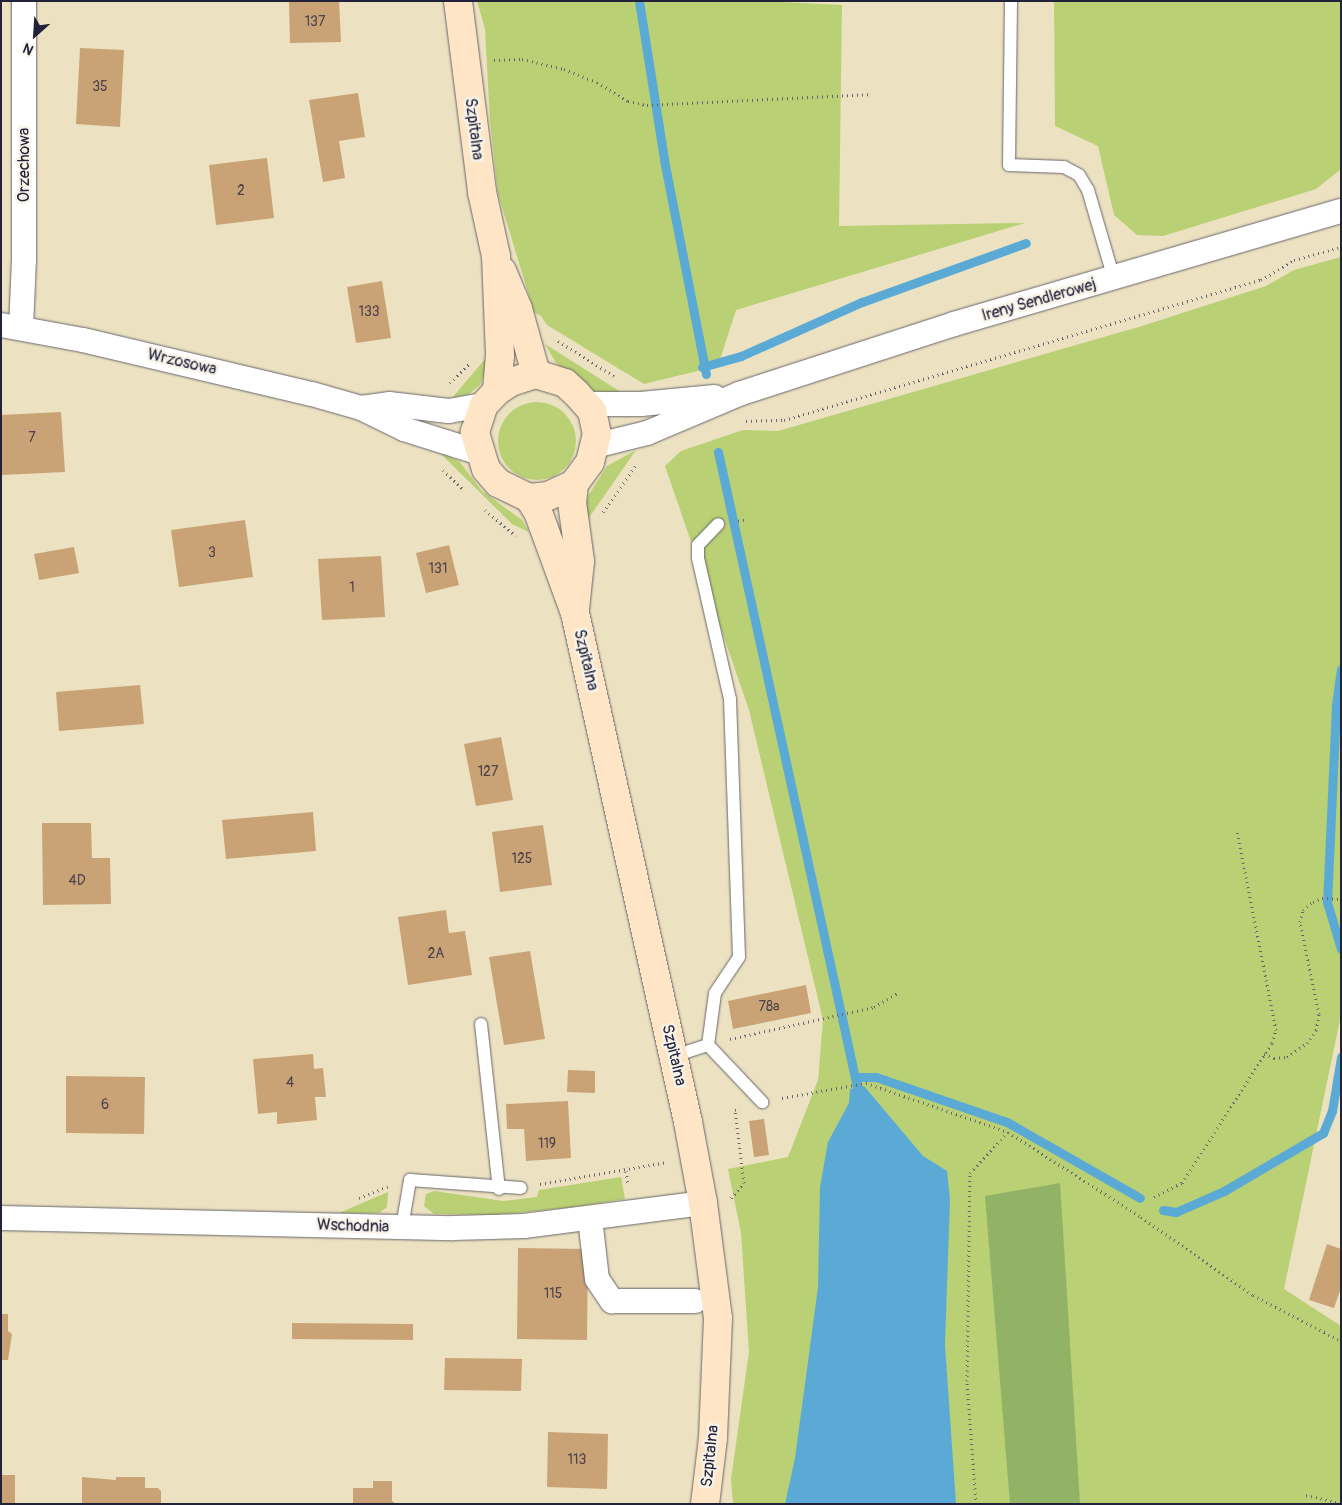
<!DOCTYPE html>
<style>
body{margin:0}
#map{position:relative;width:1342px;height:1505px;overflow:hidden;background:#ece2c2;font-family:Pangolin,sans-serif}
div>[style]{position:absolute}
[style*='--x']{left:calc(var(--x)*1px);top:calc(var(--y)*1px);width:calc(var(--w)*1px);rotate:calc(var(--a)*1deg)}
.green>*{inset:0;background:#b9d074}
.round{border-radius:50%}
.forest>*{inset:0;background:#92b266}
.water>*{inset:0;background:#5baad5}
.stream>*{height:9px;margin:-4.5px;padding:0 4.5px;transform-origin:4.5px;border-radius:4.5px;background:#5baad5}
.building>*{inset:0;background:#c9a376}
.path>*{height:3px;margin-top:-1.5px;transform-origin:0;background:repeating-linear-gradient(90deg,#69656a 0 1px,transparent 0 5px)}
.roads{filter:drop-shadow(0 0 1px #69656a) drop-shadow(0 0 1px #69656a)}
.lane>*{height:12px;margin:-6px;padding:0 6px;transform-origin:6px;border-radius:6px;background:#fff}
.street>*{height:24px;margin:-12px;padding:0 12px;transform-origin:12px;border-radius:12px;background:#fff}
.secondary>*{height:28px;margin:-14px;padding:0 14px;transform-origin:14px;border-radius:14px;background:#fde5c5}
span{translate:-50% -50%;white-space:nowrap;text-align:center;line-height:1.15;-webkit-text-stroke:5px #f7f3e8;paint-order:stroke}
.number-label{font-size:14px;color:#4c424a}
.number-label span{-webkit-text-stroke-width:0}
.street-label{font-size:16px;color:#22223b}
.frame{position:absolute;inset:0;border:2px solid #22223b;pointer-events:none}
.north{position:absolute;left:10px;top:10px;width:50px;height:50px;-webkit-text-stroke:4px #f7f3e8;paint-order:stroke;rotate:206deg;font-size:14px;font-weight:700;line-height:20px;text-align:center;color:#22223b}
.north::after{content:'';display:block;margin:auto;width:18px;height:22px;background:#22223b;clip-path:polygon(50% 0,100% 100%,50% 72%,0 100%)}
</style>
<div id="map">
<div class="green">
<i style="clip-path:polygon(477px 1px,761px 1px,842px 5px,839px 226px,1025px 223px,736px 310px,718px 366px,644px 384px,547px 325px,541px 316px,534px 312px,498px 194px,490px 121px,485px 29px)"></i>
<i style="clip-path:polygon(1054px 1px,1341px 1px,1341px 169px,1316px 189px,1163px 236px,1137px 235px,1114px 215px,1098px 146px,1055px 126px)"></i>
<i style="clip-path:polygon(1341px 257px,1341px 1015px,1284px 1289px,1341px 1326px,1341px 1504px,733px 1504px,731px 1479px,749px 1352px,741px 1233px,728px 1169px,788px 1157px,818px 1080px,823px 1020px,749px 710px,665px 466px,681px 451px,743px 430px,778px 431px,1142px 326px,1266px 286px,1294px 270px)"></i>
<i style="clip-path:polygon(545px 344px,624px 394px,593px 391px,556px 363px)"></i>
<i style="clip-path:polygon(491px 357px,480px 385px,469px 394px,452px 398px,485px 359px)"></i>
<i class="round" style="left:498px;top:402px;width:78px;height:78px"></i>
<i style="clip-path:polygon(636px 450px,586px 522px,585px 509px,588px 496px,607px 466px)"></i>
<i style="clip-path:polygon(440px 453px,459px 461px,482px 491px,522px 520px,529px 532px,512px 524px)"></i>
<i style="clip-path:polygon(621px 1177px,625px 1199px,574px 1207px,498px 1215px,434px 1214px,424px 1206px,426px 1194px,434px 1191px,503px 1201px,537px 1197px,539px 1190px)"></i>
<i style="clip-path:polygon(388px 1192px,387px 1207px,379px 1213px,339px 1213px)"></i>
</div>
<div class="forest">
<i style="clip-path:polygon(1060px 1183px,1080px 1504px,1010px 1504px,985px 1196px)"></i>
</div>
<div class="water">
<i style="clip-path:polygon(864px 1086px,923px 1156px,947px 1171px,950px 1199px,945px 1345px,956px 1504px,785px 1504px,795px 1458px,818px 1287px,820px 1187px,828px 1142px,849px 1103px,850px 1089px)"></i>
</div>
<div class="stream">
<i style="--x:639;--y:1;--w:166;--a:81"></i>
<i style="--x:665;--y:165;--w:213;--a:78.9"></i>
<i style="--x:702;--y:367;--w:41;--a:-15.8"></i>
<i style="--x:741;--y:356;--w:133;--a:-24.1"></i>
<i style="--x:862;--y:302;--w:174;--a:-19.8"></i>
<i style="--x:718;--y:452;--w:650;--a:77.65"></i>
<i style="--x:1341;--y:669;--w:37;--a:98"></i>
<i style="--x:1336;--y:706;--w:196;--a:92.6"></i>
<i style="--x:1327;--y:902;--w:49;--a:73.4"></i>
<i style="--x:855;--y:1077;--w:21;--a:0"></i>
<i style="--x:876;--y:1077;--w:139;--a:19"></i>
<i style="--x:1007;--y:1122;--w:153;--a:29.7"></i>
<i style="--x:1163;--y:1210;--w:13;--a:9"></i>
<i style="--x:1176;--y:1212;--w:52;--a:-23.6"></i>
<i style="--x:1224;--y:1191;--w:115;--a:-30.4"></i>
<i style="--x:1323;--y:1133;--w:24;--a:-68"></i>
<i style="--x:1332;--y:1111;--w:55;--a:-80.5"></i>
</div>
<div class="building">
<i style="clip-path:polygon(339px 1px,341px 42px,290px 43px,289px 2px)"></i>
<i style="clip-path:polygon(80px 48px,124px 50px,120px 127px,76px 124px)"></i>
<i style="clip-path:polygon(358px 93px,365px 137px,339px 141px,345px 178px,323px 182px,309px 100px)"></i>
<i style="clip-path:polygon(267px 158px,274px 218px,216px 225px,209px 165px)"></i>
<i style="clip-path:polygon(382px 281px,391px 338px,356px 343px,347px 287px)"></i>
<i style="clip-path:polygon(61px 412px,65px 472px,2px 475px,1px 415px)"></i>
<i style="clip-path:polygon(245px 520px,253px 577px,179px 587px,171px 530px)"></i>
<i style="clip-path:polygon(449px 545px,459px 585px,426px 593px,416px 553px)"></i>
<i style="clip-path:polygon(74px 547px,79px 573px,39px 580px,34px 554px)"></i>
<i style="clip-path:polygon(381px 556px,385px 617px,322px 620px,318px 559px)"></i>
<i style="clip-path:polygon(140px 685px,144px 724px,59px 731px,56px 692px)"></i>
<i style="clip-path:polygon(501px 737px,513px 800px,476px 806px,464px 744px)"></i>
<i style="clip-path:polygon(313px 812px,316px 851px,226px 859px,222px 820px)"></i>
<i style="clip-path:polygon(42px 823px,91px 823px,92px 858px,110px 858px,111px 904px,43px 905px)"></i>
<i style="clip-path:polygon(543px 825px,552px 885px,500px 892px,492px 832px)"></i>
<i style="clip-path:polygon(446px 910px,449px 933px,465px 931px,472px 975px,408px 985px,398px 917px)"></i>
<i style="clip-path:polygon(530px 951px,545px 1039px,504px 1045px,489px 957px)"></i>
<i style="clip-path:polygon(806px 985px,811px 1013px,733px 1029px,728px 1001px)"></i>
<i style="clip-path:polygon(313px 1054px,314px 1069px,323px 1068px,326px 1097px,315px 1097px,317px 1120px,277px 1124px,277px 1112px,258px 1114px,253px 1059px)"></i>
<i style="clip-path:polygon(568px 1070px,595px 1071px,595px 1093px,567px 1092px)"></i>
<i style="clip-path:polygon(66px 1076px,145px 1077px,144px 1134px,66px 1133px)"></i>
<i style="clip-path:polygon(568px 1101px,571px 1158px,526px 1161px,524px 1129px,507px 1129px,506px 1104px)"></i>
<i style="clip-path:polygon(764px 1119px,769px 1155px,754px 1157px,749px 1121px)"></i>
<i style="clip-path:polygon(1327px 1244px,1341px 1249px,1341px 1288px,1334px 1308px,1309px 1300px)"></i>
<i style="clip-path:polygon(518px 1248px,588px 1249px,587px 1340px,517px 1339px)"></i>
<i style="clip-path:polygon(1px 1314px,8px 1314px,8px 1331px,12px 1334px,8px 1360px,1px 1360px)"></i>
<i style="clip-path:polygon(292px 1323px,413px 1324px,413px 1340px,292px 1339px)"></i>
<i style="clip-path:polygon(445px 1358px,522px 1359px,521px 1391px,444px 1390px)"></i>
<i style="clip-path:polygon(548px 1432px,608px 1434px,607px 1489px,547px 1487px)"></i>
<i style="clip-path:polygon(1px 1475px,15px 1475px,15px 1504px,1px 1504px)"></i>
<i style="clip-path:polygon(82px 1477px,116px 1480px,116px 1477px,145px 1477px,145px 1488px,158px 1488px,161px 1491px,161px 1504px,82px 1504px)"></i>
<i style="clip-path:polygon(373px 1481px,392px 1481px,392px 1501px,396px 1504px,353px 1504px,353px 1488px,373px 1488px)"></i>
</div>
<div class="path">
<i style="--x:494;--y:60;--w:28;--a:-2"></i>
<i style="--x:522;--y:59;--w:43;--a:13.4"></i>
<i style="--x:564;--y:69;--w:35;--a:22"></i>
<i style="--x:597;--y:82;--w:36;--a:32"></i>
<i style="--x:628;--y:101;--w:19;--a:12"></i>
<i style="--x:647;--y:105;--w:222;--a:-2.8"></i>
<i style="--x:558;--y:341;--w:66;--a:32"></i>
<i style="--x:450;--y:383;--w:28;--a:-45"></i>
<i style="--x:746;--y:421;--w:38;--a:-2"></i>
<i style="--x:784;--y:420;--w:497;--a:-16.4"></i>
<i style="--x:1261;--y:280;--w:39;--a:-31"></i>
<i style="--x:1294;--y:260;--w:49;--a:-15.5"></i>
<i style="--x:443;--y:470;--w:29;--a:44"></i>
<i style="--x:485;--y:510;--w:40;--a:40"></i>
<i style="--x:603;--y:512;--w:59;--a:-54.7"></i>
<i style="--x:738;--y:521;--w:9;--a:-13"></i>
<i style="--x:730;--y:1039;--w:148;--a:-12.5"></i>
<i style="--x:874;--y:1007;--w:27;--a:-31"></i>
<i style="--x:1264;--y:1054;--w:11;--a:22"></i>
<i style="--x:1274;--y:1058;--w:13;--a:-4"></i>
<i style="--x:1287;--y:1057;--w:24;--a:-35"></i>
<i style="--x:1307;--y:1043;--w:16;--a:-55"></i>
<i style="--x:1316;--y:1030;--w:16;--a:-79"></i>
<i style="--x:1319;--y:1014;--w:94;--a:-101.7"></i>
<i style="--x:1300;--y:922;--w:12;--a:-76"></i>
<i style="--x:1303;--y:910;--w:13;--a:-39"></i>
<i style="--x:1313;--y:902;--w:10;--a:-24"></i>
<i style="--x:1322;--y:898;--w:19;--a:3"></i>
<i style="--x:782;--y:1098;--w:85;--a:-10.1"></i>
<i style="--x:866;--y:1083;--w:150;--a:19"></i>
<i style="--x:1008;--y:1132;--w:158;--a:32.6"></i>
<i style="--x:1141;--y:1217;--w:136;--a:34.9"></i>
<i style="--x:1253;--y:1295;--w:99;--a:27.6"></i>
<i style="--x:626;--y:1171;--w:14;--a:82"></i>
<i style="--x:540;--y:1184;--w:129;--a:-9.8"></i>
<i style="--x:1154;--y:1197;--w:31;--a:-27"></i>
<i style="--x:1182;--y:1183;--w:166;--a:-57.3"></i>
<i style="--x:1272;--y:1043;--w:14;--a:-73"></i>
<i style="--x:1276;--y:1030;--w:202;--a:-101.1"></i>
<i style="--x:359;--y:1198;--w:31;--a:-22"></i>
<i style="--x:731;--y:1198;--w:20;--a:-49"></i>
<i style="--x:744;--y:1183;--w:74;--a:-97"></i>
<i style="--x:735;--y:1110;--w:5;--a:-22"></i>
<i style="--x:1306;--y:1495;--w:36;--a:13"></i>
<i style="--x:976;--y:1504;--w:123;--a:-94.2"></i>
<i style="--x:967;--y:1381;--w:208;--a:-89.2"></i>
<i style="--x:970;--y:1173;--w:56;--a:-47.2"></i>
</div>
<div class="roads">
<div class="lane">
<i style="--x:1011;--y:1;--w:164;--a:90.7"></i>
<i style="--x:1009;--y:165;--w:55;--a:2.1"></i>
<i style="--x:1064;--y:167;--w:17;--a:28"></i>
<i style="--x:1079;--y:175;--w:17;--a:59"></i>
<i style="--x:1088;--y:190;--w:93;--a:73.7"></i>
<i style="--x:481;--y:1024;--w:166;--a:83.8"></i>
<i style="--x:708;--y:1045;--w:79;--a:46.5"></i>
<i style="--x:674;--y:1056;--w:36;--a:-18"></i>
<i style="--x:708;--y:1045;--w:52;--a:-82.3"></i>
<i style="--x:715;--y:993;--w:43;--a:-56.3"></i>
<i style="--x:739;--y:957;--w:258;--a:-92"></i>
<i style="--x:730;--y:699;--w:145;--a:-102.8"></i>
<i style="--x:698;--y:558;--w:13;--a:-90"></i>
<i style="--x:698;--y:545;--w:29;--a:-46"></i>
<i style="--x:402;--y:1227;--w:48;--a:-80.3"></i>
<i style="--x:410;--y:1180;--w:111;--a:4.1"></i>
</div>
<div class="street">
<i style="--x:1;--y:325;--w:83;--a:10.4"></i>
<i style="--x:83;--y:340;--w:235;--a:13.3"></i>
<i style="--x:312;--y:394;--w:51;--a:15.9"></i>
<i style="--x:361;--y:408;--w:48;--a:26"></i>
<i style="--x:404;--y:429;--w:80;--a:17.5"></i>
<i style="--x:21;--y:328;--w:68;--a:-87.5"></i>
<i style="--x:24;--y:260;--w:259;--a:-90"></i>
<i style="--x:587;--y:404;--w:54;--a:0"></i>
<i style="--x:641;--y:404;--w:74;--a:-5.4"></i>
<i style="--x:361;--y:408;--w:28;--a:-8"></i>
<i style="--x:389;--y:404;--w:60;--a:6.7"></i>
<i style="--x:449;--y:411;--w:36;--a:-10"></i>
<i style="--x:594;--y:446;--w:55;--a:-13.8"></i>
<i style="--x:647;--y:433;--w:100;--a:-23"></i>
<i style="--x:739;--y:394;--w:226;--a:-18"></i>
<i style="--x:954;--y:324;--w:403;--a:-16.3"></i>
<i style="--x:1;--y:1218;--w:452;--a:1.3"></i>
<i style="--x:453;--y:1228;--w:71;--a:-1.6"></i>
<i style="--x:524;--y:1226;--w:180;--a:-7.3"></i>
<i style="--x:590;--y:1218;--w:61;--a:83.5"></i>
<i style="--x:597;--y:1279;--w:27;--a:56"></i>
<i style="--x:612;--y:1301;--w:83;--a:0"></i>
</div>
<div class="secondary">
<i style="--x:458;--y:1;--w:193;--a:82.8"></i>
<i style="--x:482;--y:192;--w:66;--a:77.7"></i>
<i style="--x:496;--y:256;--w:99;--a:87.7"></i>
<i style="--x:500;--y:355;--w:36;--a:95"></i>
<i style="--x:502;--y:271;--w:41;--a:67.2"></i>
<i style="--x:518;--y:309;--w:67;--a:74.5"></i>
<i style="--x:536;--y:374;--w:30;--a:17"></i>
<i style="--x:565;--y:383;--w:15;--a:42"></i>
<i style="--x:576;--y:393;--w:24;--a:48"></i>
<i style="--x:592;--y:411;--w:24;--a:78"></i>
<i style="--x:597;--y:434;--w:29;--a:104"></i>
<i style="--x:590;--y:462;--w:27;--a:126"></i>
<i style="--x:574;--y:484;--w:29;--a:155"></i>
<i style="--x:548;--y:496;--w:19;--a:174"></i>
<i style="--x:529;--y:498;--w:34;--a:-154"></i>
<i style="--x:498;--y:483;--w:18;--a:-131"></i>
<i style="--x:486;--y:469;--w:39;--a:-107"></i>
<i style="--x:475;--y:432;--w:28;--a:-72"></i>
<i style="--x:484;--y:405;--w:19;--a:-47"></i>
<i style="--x:497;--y:391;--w:17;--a:-33"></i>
<i style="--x:511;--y:382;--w:26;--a:-18"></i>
<i style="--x:574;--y:484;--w:18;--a:96"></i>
<i style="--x:572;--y:502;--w:60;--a:82.3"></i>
<i style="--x:580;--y:561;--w:48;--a:95.9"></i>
<i style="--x:529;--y:498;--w:17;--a:57"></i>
<i style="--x:538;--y:512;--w:108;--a:69.9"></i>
<i style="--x:575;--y:613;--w:521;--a:77.48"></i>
<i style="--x:688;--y:1122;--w:82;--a:79.5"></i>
<i style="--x:703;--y:1203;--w:116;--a:82.6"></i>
<i style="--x:718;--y:1318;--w:120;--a:92.4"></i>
<i style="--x:713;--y:1438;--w:66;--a:96.9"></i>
</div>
</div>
<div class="number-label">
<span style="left:315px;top:22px">137</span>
<span style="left:100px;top:87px">35</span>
<span style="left:241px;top:191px">2</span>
<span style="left:369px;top:312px">133</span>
<span style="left:32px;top:438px">7</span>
<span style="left:212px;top:553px">3</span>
<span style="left:438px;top:569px">131</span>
<span style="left:352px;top:588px">1</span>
<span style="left:488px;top:772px">127</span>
<span style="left:522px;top:859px">125</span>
<span style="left:77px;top:881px">4D</span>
<span style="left:436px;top:954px">2A</span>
<span style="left:769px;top:1007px">78a</span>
<span style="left:290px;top:1083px">4</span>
<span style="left:105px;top:1105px">6</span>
<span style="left:547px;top:1144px">119</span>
<span style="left:553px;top:1294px">115</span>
<span style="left:577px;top:1460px">113</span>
</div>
<div class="street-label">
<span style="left:474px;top:129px;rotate:83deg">Szpitalna</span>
<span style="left:24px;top:165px;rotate:-90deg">Orzechowa</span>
<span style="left:1039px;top:300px;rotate:-16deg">Ireny Sendlerowej</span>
<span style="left:182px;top:362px;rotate:13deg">Wrzosowa</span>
<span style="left:586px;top:660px;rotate:77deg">Szpitalna</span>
<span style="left:674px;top:1055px;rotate:77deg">Szpitalna</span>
<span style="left:353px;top:1226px;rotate:2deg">Wschodnia</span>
<span style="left:710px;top:1456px;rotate:-84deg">Szpitalna</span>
</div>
<div class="frame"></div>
<div class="north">N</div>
</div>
